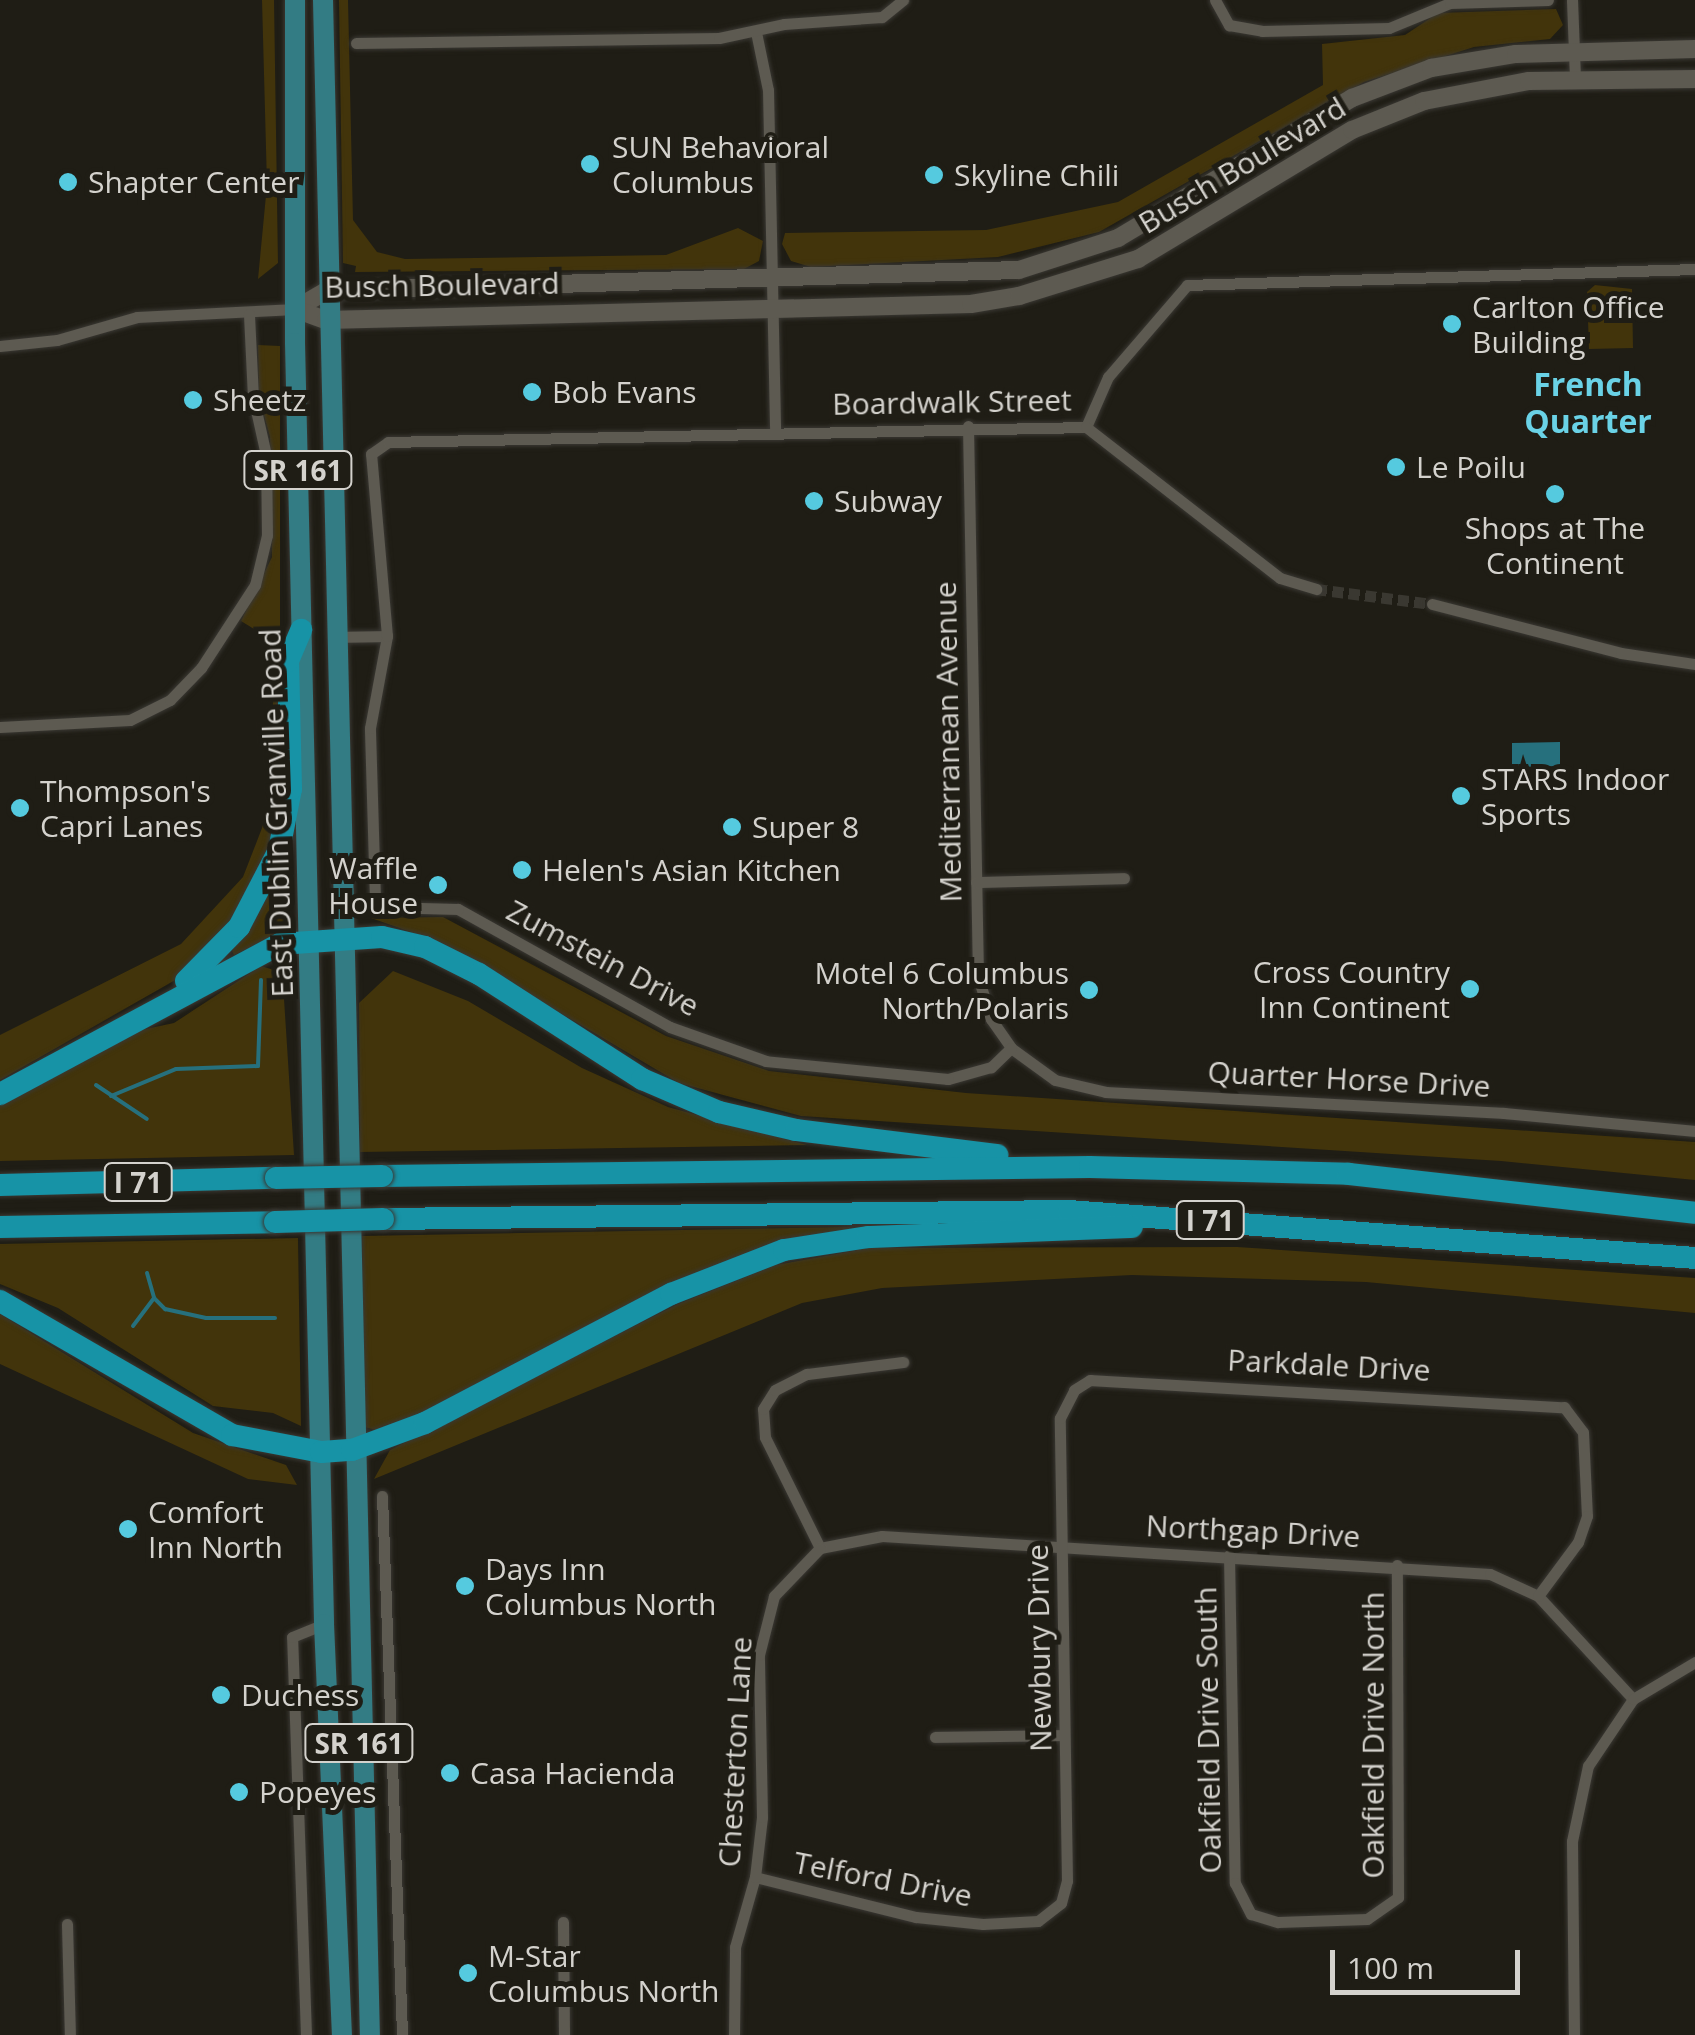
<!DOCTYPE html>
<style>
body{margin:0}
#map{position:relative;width:1695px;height:2035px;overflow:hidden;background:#1f1d15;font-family:"Open Sans",sans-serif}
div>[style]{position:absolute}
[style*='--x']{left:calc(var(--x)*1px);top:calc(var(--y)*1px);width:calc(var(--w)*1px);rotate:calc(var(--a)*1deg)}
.green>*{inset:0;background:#42340b}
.water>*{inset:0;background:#26707d}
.stream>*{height:4px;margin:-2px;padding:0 2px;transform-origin:2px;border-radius:2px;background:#26707d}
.street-tunnel>*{height:11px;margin-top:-5.5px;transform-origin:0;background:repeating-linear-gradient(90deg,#3a3831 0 11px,transparent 0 16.5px)}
.roads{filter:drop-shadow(0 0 2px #3a3833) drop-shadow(0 0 2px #3a3833)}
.street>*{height:11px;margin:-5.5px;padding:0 5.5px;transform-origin:5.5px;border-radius:5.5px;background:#5d5a51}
.secondary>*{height:18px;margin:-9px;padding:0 9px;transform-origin:9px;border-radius:9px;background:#5d5a51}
.primary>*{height:20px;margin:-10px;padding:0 10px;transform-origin:10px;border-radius:10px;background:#337c84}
.highway>*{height:22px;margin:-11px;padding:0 11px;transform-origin:11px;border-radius:11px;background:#1793a6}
.bridges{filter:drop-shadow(0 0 2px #3a3833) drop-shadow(0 0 2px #3a3833)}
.highway-bridge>*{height:22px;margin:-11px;padding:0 11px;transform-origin:11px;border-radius:11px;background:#1793a6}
.dots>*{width:28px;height:28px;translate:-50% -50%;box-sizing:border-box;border:5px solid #1f1d15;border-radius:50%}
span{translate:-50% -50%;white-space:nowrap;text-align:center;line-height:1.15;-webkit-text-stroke:10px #1f1d15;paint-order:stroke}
.shield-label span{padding:2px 8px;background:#1f1d15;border:2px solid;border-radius:8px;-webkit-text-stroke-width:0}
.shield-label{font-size:28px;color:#d4d2cd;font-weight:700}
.poi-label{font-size:30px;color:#d4d2cd}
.left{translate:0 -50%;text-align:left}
.right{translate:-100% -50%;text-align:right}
.street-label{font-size:30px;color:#d4d2cd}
.neighbourhood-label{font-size:32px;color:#6ad2e6;font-weight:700}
.scale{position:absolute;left:1330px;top:1950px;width:190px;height:45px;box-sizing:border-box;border:5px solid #d4d2cd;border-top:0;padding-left:12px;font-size:30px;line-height:35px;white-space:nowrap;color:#d4d2cd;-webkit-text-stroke:8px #1f1d15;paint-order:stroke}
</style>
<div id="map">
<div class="green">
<i style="clip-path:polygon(262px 0,274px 0,278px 263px,258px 279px,267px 185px)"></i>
<i style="clip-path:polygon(339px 0,348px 0,353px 220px,377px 252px,405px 259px,666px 255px,738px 228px,763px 241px,759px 261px,744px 269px,355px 272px,356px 266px,343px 263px)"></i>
<i style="clip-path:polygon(1556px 9px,1563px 25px,1550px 39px,1474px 47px,1364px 82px,1099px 232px,998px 257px,811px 267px,791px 261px,782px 244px,785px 233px,986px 230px,1118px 202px,1323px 85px,1322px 44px,1405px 35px,1438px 13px)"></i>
<i style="clip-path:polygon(1595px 285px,1632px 289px,1633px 348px,1589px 349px,1587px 292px)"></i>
<i style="clip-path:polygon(258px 345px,280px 346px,280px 782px,269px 850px,240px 911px,184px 975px,0 1080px,0 1035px,181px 944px,243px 877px,262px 828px,270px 791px,275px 642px,241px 621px,272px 557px,270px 437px,259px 397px)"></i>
<i style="clip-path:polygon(286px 859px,289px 928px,234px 955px,232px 951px)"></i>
<i style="clip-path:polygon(443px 917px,666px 1036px,769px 1071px,966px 1093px,1695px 1142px,1695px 1180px,1501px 1161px,801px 1116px,679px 1083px,442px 943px,371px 918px)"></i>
<i style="clip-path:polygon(261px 966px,277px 971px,283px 983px,294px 1155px,0 1161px,0 1104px,141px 1030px,174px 1023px)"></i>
<i style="clip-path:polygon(393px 971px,468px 1001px,582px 1068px,668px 1107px,807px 1145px,360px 1152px,359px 1003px)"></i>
<i style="clip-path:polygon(850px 1227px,850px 1232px,807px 1240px,384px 1432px,364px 1427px,362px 1236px)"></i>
<i style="clip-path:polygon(298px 1238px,301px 1426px,273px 1413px,213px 1406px,58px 1308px,0 1284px,0 1244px)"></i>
<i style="clip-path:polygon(1237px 1247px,1695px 1278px,1695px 1313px,1366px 1282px,1132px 1275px,882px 1288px,802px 1303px,374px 1479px,390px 1450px,678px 1304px,776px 1265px,869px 1248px)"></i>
<i style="clip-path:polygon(0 1314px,193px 1433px,286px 1465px,297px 1485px,248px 1479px,0 1364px)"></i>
</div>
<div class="water">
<i style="clip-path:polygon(1560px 742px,1560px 766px,1512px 767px,1512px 743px)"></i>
</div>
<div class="stream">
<i style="--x:96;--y:1085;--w:61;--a:33.7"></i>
<i style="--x:111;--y:1096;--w:70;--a:-22.6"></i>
<i style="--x:176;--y:1069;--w:82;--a:-2.1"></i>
<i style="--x:258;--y:1066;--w:86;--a:-88"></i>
<i style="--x:147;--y:1273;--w:26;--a:74"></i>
<i style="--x:154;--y:1298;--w:16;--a:45"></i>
<i style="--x:165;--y:1309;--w:42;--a:12.4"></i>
<i style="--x:206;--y:1318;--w:69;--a:0"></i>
<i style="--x:133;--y:1326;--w:35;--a:-53"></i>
</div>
<div class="street-tunnel">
<i style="--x:1316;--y:589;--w:117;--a:7.4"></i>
</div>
<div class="roads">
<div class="street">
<i style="--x:1215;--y:0;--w:29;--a:61"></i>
<i style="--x:1229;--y:25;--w:34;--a:10"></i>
<i style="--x:1262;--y:31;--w:127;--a:-1.4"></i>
<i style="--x:1389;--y:28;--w:66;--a:-22.3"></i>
<i style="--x:1450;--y:3;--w:98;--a:-1.8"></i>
<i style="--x:1572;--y:0;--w:79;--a:87.8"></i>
<i style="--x:756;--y:32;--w:59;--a:78.3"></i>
<i style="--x:768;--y:90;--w:342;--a:88.8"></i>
<i style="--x:356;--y:43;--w:363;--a:-0.8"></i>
<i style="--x:719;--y:38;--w:66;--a:-12.2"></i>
<i style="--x:784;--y:24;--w:98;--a:-4.1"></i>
<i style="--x:882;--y:17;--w:27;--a:-39"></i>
<i style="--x:0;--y:346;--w:57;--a:-6"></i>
<i style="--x:57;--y:340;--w:83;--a:-16"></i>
<i style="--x:137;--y:317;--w:158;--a:-2.9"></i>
<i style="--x:968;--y:426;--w:551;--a:88.96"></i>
<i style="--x:978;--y:977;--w:44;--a:72.8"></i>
<i style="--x:991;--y:1019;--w:35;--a:55"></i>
<i style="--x:1011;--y:1048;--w:54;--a:36"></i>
<i style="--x:1055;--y:1080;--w:52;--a:13.2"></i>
<i style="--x:1106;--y:1092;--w:399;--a:3"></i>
<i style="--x:1504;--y:1113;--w:192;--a:5.4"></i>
<i style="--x:1086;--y:427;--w:55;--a:-66.3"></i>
<i style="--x:1108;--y:377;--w:121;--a:-49.3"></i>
<i style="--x:1187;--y:285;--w:508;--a:-1.8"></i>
<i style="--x:1432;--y:604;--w:195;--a:14.5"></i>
<i style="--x:1621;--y:653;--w:75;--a:8.5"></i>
<i style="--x:336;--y:637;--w:51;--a:-1.1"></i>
<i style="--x:0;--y:727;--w:130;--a:-3.1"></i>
<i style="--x:130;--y:720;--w:45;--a:-26.6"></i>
<i style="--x:170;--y:700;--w:45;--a:-45.9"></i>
<i style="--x:201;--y:668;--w:99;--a:-57"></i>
<i style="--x:255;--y:585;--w:51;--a:-76.5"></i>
<i style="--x:267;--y:535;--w:80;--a:-90.7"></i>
<i style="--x:266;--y:455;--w:59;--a:-102.6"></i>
<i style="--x:253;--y:397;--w:83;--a:-92.8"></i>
<i style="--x:976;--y:882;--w:148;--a:-1.5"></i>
<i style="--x:1011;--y:1048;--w:28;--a:136"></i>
<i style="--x:991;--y:1067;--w:45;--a:164.4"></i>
<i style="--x:948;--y:1079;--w:183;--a:-174.4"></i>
<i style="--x:766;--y:1061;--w:102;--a:-160.5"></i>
<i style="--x:670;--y:1027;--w:243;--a:-150.9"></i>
<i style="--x:458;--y:909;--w:74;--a:-178.5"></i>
<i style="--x:384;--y:907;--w:12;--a:-138"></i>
<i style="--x:375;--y:899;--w:171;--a:-91.7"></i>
<i style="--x:370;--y:728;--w:94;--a:-79.5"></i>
<i style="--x:387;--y:636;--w:183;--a:-95"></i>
<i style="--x:371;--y:454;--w:21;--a:-35"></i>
<i style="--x:388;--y:442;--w:698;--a:-1.23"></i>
<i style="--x:1086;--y:427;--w:246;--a:37.9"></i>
<i style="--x:1280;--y:578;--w:38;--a:17"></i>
<i style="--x:382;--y:1496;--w:539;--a:87.87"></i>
<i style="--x:820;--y:1548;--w:63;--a:-11"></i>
<i style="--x:882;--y:1536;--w:609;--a:3.58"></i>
<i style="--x:1490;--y:1574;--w:53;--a:24.6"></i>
<i style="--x:1538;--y:1596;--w:140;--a:47.3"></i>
<i style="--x:820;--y:1548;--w:124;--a:-116.4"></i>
<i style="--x:765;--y:1437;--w:28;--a:-94"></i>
<i style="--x:763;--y:1409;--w:22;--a:-58"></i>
<i style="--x:775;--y:1390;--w:36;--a:-27"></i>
<i style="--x:807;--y:1374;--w:97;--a:-7.1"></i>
<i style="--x:1229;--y:1555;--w:328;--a:89"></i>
<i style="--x:1235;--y:1883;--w:35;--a:63"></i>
<i style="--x:1251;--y:1914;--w:28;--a:17"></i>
<i style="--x:1278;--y:1922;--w:89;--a:-1.9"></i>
<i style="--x:1367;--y:1919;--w:38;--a:-35"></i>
<i style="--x:1398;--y:1897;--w:332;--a:-90.2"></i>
<i style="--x:935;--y:1737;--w:129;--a:-0.9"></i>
<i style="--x:755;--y:1877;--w:166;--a:14"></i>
<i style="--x:916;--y:1917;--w:67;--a:6"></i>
<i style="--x:983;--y:1924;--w:55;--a:-3.1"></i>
<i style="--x:1038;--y:1921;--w:29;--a:-38"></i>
<i style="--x:1061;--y:1903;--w:23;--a:-75"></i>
<i style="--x:1067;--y:1881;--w:463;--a:-90.9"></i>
<i style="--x:1060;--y:1418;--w:31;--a:-63"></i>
<i style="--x:1074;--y:1390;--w:19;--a:-32"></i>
<i style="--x:1090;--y:1380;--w:475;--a:3.3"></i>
<i style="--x:1564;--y:1407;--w:31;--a:53"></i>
<i style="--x:1583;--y:1432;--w:84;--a:87.3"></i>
<i style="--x:1587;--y:1516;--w:28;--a:109"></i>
<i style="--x:1578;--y:1542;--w:67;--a:126.5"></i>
<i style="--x:563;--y:1922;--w:113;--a:89.5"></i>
<i style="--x:67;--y:1924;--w:111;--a:88.5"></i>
<i style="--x:306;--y:2035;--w:398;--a:-92"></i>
<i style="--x:292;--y:1637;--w:35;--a:-22"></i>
<i style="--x:734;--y:2035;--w:88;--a:-89.3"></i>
<i style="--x:735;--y:1947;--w:73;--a:-74.1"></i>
<i style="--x:755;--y:1877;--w:60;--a:-83.3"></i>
<i style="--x:762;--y:1817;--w:162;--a:-91.1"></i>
<i style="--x:759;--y:1655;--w:61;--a:-75.7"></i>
<i style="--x:774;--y:1596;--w:66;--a:-46.2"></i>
<i style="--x:1574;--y:2035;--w:194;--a:-90.6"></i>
<i style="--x:1572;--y:1841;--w:77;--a:-78"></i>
<i style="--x:1588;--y:1766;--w:81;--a:-56.1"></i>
<i style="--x:1633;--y:1699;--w:72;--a:-30.8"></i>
</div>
<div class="secondary">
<i style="--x:295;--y:309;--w:36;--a:-30"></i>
<i style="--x:326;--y:291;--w:693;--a:-1.74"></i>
<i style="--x:1019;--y:270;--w:104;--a:-17.9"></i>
<i style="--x:1118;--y:238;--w:273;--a:-30.9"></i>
<i style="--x:1352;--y:98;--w:85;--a:-20.8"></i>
<i style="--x:1431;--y:68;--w:86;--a:-9.4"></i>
<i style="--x:1516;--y:54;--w:179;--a:-1.6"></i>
<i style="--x:295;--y:309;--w:33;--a:20"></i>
<i style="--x:326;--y:320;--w:645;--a:-1.42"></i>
<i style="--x:971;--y:304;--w:49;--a:-9.5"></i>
<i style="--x:1019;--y:296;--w:125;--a:-17.3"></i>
<i style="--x:1138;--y:259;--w:250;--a:-31.1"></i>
<i style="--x:1352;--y:130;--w:78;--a:-21.9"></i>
<i style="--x:1424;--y:101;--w:107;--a:-10.8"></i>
<i style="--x:1529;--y:81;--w:166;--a:-0.7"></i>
</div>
<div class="primary">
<i style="--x:295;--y:0;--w:343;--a:90"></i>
<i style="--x:295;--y:343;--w:1281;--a:88.7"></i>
<i style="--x:324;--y:1624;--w:411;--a:87.5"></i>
<i style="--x:323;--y:0;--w:2036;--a:88.68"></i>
</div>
<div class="highway">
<i style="--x:186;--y:981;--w:76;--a:-45.5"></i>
<i style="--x:239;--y:927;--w:87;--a:-62.5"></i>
<i style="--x:279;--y:850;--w:62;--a:-78.9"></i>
<i style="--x:291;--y:789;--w:128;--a:-91.3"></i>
<i style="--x:288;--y:661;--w:34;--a:-67"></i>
<i style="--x:0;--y:1094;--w:318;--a:-28.2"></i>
<i style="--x:280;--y:944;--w:102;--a:-3.9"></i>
<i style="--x:382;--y:937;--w:44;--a:13.1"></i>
<i style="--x:425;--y:947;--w:60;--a:26.6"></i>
<i style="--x:479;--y:974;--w:194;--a:32.8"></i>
<i style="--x:642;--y:1079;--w:84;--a:23.2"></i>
<i style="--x:719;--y:1112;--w:79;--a:13.2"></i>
<i style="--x:796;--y:1130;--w:203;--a:7.1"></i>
<i style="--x:382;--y:1176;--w:708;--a:-0.73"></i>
<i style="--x:1090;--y:1167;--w:259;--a:1.5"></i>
<i style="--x:1349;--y:1174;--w:348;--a:6.4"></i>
<i style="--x:0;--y:1185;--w:276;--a:-1.5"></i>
<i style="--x:383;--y:1219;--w:686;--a:-0.67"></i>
<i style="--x:1069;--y:1211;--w:628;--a:4.29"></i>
<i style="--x:0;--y:1227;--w:275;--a:-1"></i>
<i style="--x:0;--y:1301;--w:268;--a:30"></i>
<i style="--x:232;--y:1435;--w:91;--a:10.8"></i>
<i style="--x:321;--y:1452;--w:31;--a:-4"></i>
<i style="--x:352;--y:1450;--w:78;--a:-20.3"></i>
<i style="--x:425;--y:1423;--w:278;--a:-27.7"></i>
<i style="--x:671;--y:1294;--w:121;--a:-21.3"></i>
<i style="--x:784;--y:1250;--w:86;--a:-8.7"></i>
<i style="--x:869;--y:1237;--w:263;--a:-2.2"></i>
</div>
</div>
<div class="bridges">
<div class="highway-bridge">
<i style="--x:276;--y:1178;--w:106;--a:-1.1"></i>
<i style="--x:275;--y:1222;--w:108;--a:-1.6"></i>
</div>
</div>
<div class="dots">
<i style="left:590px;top:164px;background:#55cadf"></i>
<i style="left:934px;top:175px;background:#55cadf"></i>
<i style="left:68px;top:182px;background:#55cadf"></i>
<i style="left:1452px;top:324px;background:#55cadf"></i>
<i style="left:532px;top:392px;background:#55cadf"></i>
<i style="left:193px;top:400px;background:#55cadf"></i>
<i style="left:1396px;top:467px;background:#55cadf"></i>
<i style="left:1555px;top:494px;background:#55cadf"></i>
<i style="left:814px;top:501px;background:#55cadf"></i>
<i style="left:1461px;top:796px;background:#55cadf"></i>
<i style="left:20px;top:808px;background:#55cadf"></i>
<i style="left:732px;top:827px;background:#55cadf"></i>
<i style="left:522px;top:870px;background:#55cadf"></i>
<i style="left:438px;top:885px;background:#55cadf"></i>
<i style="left:1470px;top:989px;background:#55cadf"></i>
<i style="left:1089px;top:990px;background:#55cadf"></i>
<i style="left:128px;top:1529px;background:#55cadf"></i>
<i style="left:465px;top:1586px;background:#55cadf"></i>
<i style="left:221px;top:1695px;background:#55cadf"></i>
<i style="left:450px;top:1773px;background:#55cadf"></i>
<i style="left:239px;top:1792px;background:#55cadf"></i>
<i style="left:468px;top:1973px;background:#55cadf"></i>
</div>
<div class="shield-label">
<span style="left:298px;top:470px">SR 161</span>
<span style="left:138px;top:1182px">I 71</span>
<span style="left:1210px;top:1220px">I 71</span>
<span style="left:359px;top:1743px">SR 161</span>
</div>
<div class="poi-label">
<span class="left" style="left:612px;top:164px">SUN Behavioral<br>Columbus</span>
<span class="left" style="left:954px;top:175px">Skyline Chili</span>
<span class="left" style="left:88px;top:182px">Shapter Center</span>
<span class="left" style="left:1472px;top:324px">Carlton Office<br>Building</span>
<span class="left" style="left:552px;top:392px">Bob Evans</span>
<span class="left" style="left:213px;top:400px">Sheetz</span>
<span class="left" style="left:1416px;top:467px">Le Poilu</span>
<span class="left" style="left:834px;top:501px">Subway</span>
<span style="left:1555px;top:545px">Shops at The<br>Continent</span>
<span class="left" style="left:1481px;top:796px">STARS Indoor<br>Sports</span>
<span class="left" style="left:40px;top:808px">Thompson's<br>Capri Lanes</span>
<span class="left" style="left:752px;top:827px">Super 8</span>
<span class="right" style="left:418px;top:885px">Waffle<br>House</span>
<span class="left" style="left:542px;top:870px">Helen's Asian Kitchen</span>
<span class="right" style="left:1450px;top:989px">Cross Country<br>Inn Continent</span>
<span class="right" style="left:1069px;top:990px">Motel 6 Columbus<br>North/Polaris</span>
<span class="left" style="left:148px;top:1529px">Comfort<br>Inn North</span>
<span class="left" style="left:485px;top:1586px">Days Inn<br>Columbus North</span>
<span class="left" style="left:241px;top:1695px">Duchess</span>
<span class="left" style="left:470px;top:1773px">Casa Hacienda</span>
<span class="left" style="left:259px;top:1792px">Popeyes</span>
<span class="left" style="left:488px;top:1973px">M-Star<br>Columbus North</span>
</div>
<div class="street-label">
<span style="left:1242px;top:165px;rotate:-31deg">Busch Boulevard</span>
<span style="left:442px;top:285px;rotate:-1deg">Busch Boulevard</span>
<span style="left:952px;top:402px;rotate:-1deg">Boardwalk Street</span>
<span style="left:948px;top:742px;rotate:-91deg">Mediterranean Avenue</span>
<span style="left:276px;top:813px;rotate:-92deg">East Dublin Granville Road</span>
<span style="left:603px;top:958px;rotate:28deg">Zumstein Drive</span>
<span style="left:1349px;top:1079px;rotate:3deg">Quarter Horse Drive</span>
<span style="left:1329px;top:1365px;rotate:3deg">Parkdale Drive</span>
<span style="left:1253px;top:1531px;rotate:3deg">Northgap Drive</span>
<span style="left:1039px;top:1648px;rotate:-91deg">Newbury Drive</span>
<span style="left:1208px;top:1730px;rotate:-91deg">Oakfield Drive South</span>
<span style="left:1373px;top:1735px;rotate:-90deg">Oakfield Drive North</span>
<span style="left:735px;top:1752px;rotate:-87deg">Chesterton Lane</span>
<span style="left:883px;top:1879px;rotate:11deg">Telford Drive</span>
</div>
<div class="neighbourhood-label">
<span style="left:1588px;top:403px">French<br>Quarter</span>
</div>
<div class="scale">100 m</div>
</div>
